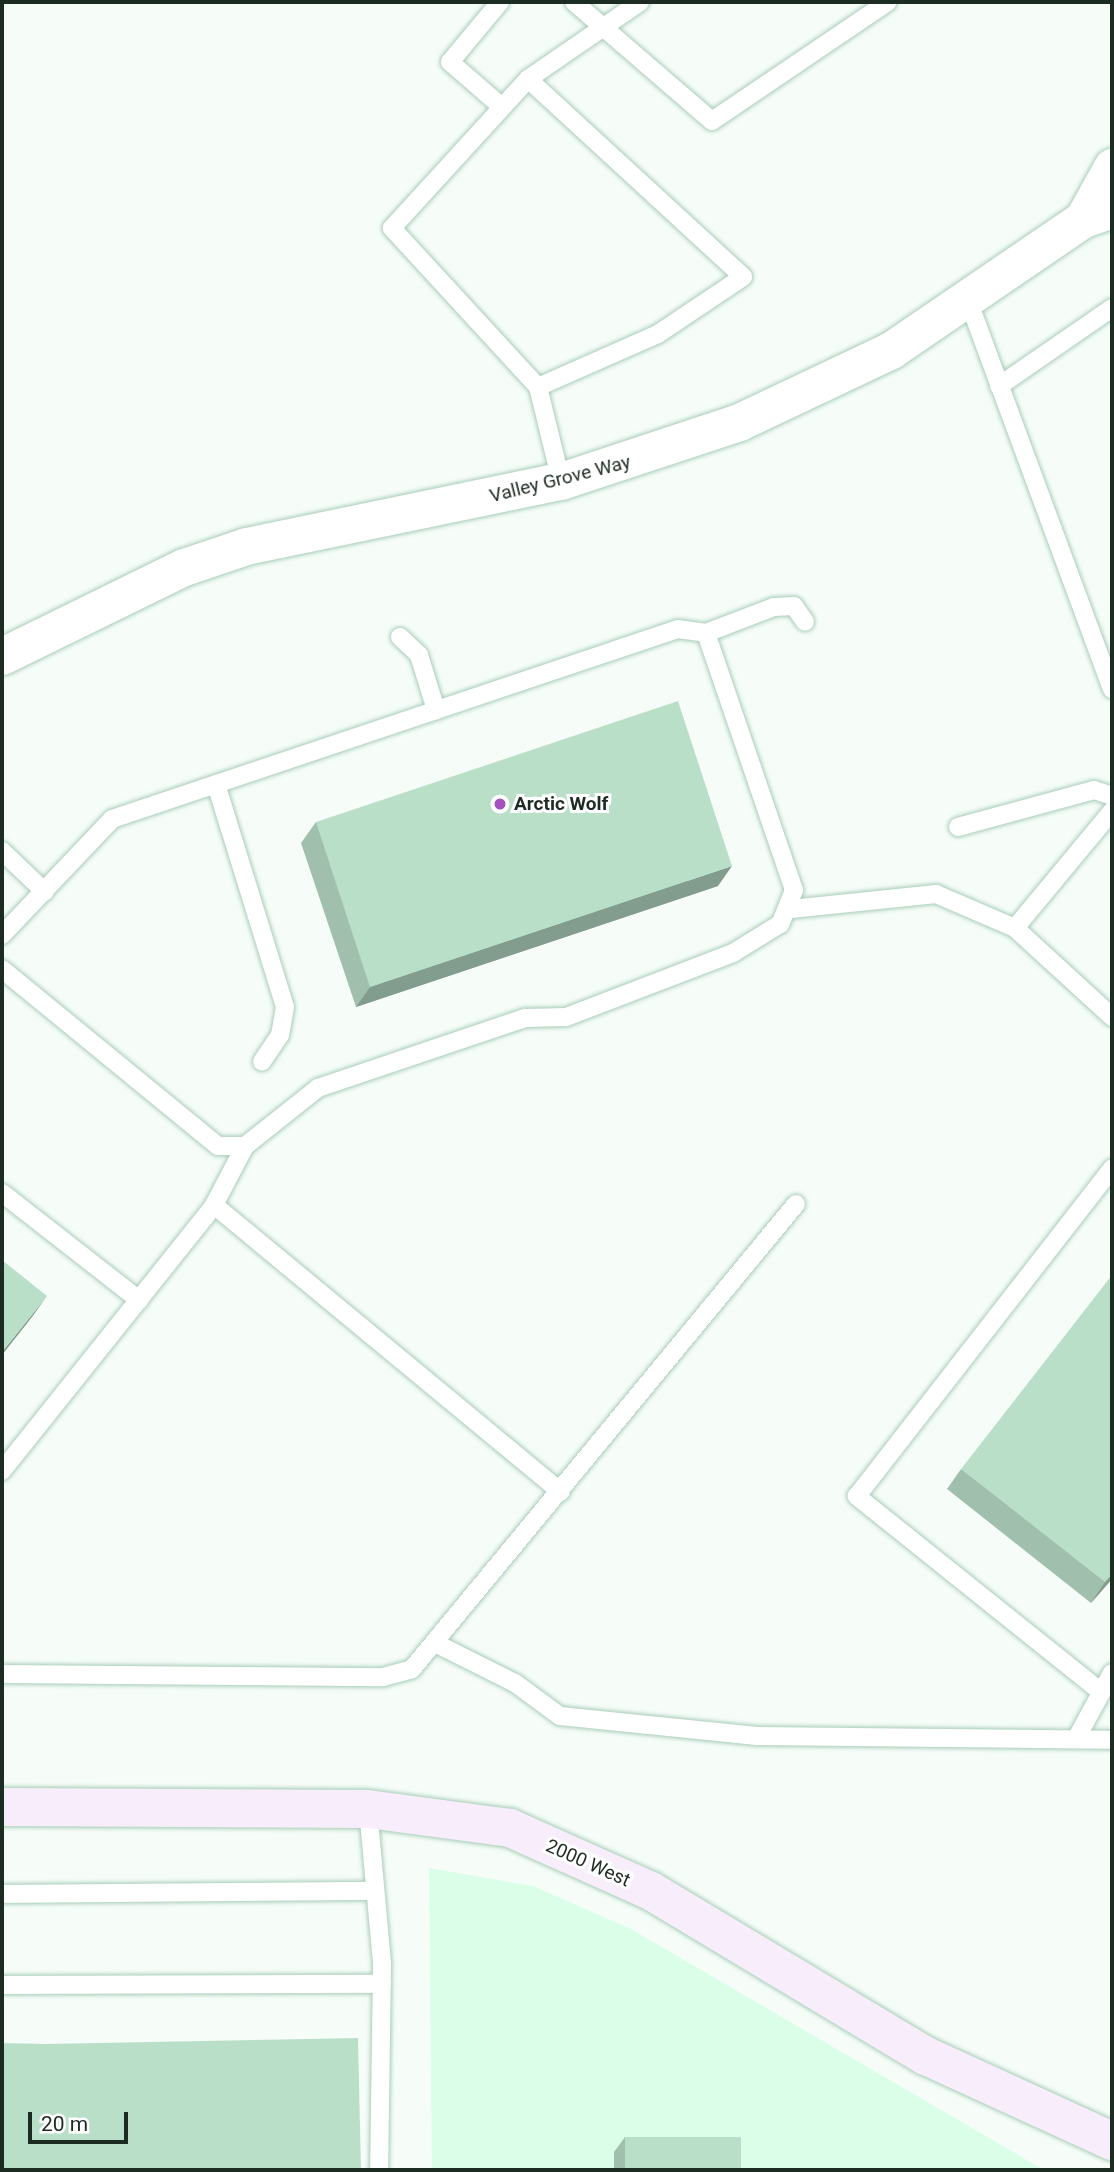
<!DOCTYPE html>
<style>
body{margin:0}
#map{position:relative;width:1114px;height:2172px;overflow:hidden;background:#f6fdf9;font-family:Roboto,sans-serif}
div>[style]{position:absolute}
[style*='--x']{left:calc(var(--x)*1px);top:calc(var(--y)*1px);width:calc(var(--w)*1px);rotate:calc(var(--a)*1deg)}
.built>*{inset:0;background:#dafee8}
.roads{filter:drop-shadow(0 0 2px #a9cdb8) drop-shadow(0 0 2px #a9cdb8)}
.lane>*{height:18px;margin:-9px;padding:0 9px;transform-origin:9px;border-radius:9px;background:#fff}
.street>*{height:37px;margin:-18.5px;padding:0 18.5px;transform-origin:18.5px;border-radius:18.5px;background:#fff}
.secondary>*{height:38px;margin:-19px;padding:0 19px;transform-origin:19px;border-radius:19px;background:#f8eefb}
.wall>*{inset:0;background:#a0c0ad}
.shaded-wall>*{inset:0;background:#829c8d}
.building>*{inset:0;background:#badfc9}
.dots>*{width:19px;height:19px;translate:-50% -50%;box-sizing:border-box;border:4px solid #fff;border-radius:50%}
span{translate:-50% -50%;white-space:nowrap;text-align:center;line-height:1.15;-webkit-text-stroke:6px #fff;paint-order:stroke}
.street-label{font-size:19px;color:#1d2c23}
.poi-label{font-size:19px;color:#1d2c23;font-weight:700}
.left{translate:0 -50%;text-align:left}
.frame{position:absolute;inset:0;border:4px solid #1d2c23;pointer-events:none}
.scale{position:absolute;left:28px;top:2112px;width:100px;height:32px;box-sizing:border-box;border:4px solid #1d2c23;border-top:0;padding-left:9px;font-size:21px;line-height:24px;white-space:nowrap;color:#1d2c23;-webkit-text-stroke:5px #fff;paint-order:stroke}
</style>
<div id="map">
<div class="built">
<i style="clip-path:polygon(429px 1868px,533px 1886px,631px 1929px,1044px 2170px,432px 2170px)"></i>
</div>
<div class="roads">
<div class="lane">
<i style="--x:500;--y:2;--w:78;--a:129.8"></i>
<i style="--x:450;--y:62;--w:69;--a:40.9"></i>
<i style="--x:574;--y:2;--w:182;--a:40.8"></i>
<i style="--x:712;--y:121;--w:212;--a:-34.1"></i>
<i style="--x:528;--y:79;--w:292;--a:42.6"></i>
<i style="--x:743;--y:277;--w:102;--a:146.2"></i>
<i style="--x:658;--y:334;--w:131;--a:156.2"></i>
<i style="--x:968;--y:300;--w:415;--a:69.7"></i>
<i style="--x:999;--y:386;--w:137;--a:-34.6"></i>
<i style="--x:561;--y:481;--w:97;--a:-103.7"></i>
<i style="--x:538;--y:387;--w:216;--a:-132.6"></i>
<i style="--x:392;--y:228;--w:202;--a:-47.6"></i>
<i style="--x:528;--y:79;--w:136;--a:-34.5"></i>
<i style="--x:706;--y:633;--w:73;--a:-20.9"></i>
<i style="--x:774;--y:607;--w:20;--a:-3"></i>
<i style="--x:794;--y:606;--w:19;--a:55"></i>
<i style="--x:400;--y:637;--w:26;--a:43"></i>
<i style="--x:419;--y:655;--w:58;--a:72.8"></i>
<i style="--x:216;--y:784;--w:233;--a:72.8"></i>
<i style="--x:285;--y:1007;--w:28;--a:100"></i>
<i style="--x:280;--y:1035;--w:32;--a:124"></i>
<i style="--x:958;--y:827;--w:141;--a:-15.2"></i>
<i style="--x:1094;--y:790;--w:19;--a:18"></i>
<i style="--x:2;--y:851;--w:59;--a:43.6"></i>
<i style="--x:791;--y:909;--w:146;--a:-5.9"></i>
<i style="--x:936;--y:894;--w:86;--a:23.3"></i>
<i style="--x:1015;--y:928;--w:152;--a:-50.3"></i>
<i style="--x:1015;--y:928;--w:132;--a:42.5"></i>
<i style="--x:2;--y:935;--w:160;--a:-46.5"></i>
<i style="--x:112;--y:819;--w:597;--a:-18.56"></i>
<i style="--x:678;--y:629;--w:28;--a:8"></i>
<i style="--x:706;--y:633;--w:272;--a:71.1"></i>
<i style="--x:794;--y:890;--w:37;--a:112"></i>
<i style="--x:780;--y:924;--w:55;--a:148.3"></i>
<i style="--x:733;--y:953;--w:179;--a:159"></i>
<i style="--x:566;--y:1017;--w:41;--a:178.6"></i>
<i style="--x:525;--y:1018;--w:219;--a:161.3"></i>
<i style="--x:318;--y:1088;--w:93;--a:141.5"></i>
<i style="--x:245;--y:1146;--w:27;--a:180"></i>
<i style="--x:218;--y:1146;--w:279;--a:-140.7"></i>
<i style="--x:2;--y:1193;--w:174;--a:38"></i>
<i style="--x:214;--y:1205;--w:450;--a:39.6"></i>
<i style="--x:2;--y:1471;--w:340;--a:-51.4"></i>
<i style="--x:214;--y:1205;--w:67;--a:-62.3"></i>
<i style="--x:437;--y:1644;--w:87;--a:26.6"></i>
<i style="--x:515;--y:1683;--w:56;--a:36.3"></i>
<i style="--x:560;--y:1716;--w:198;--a:5.8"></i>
<i style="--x:757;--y:1736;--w:355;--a:0.6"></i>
<i style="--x:2;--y:1674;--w:381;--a:0.5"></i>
<i style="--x:383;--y:1677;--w:30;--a:-15"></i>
<i style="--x:412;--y:1669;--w:603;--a:-50.45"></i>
<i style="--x:1100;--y:1691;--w:312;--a:-141.3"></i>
<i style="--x:857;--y:1496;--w:415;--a:-52.1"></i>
<i style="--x:1076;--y:1739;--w:75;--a:-61.4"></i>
<i style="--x:368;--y:1809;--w:156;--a:84.8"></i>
<i style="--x:382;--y:1964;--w:206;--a:90.8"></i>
<i style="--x:2;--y:1894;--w:373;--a:-0.5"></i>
<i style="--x:2;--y:1985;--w:380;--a:-0.2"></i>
</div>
<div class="street">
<i style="--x:1083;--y:219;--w:60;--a:-60.9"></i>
<i style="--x:2;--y:656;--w:203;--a:-26.1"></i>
<i style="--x:184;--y:567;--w:65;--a:-18.7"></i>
<i style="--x:246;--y:546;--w:322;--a:-11.7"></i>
<i style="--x:561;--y:481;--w:188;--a:-18.3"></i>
<i style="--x:739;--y:422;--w:168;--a:-25.3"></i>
<i style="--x:891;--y:350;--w:232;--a:-34.3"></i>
<i style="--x:1083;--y:219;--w:31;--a:-19"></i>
</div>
<div class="secondary">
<i style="--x:2;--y:1807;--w:366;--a:0.3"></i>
<i style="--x:368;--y:1809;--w:143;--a:7.6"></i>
<i style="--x:510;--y:1828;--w:154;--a:24.1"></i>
<i style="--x:651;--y:1891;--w:321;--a:31"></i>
<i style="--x:926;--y:2056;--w:205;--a:24.6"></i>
</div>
</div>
<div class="wall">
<i style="clip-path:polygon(316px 822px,718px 886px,356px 1007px,301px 843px)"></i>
<i style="clip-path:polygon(961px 1469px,1112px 1579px,1091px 1603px,947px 1489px)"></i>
<i style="clip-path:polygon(625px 2137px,741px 2170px,614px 2170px,614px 2152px)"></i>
</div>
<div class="shaded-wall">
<i style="clip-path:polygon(732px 866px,718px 886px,356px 1007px,370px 987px)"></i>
<i style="clip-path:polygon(47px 1296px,32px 1317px,2px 1355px,2px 1352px)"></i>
<i style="clip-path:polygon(1112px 1574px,1112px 1579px,1091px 1603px,1105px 1582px)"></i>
</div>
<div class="building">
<i style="clip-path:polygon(678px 701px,732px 866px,370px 987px,316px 822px)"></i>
<i style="clip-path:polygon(2px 1260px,47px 1296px,2px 1352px)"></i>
<i style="clip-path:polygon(1112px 1275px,1112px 1574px,1105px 1582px,961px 1469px)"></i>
<i style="clip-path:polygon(358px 2038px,361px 2170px,2px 2170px,2px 2043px,46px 2044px)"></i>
<i style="clip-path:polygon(625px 2137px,741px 2137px,741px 2170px,625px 2170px)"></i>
</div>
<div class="dots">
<i style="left:500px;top:804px;background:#a551c0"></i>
</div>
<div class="street-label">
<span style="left:560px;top:479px;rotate:-14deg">Valley Grove Way</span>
<span style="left:588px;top:1863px;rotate:24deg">2000 West</span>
</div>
<div class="poi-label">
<span class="left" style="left:514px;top:804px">Arctic Wolf</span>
</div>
<div class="frame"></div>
<div class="scale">20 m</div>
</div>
